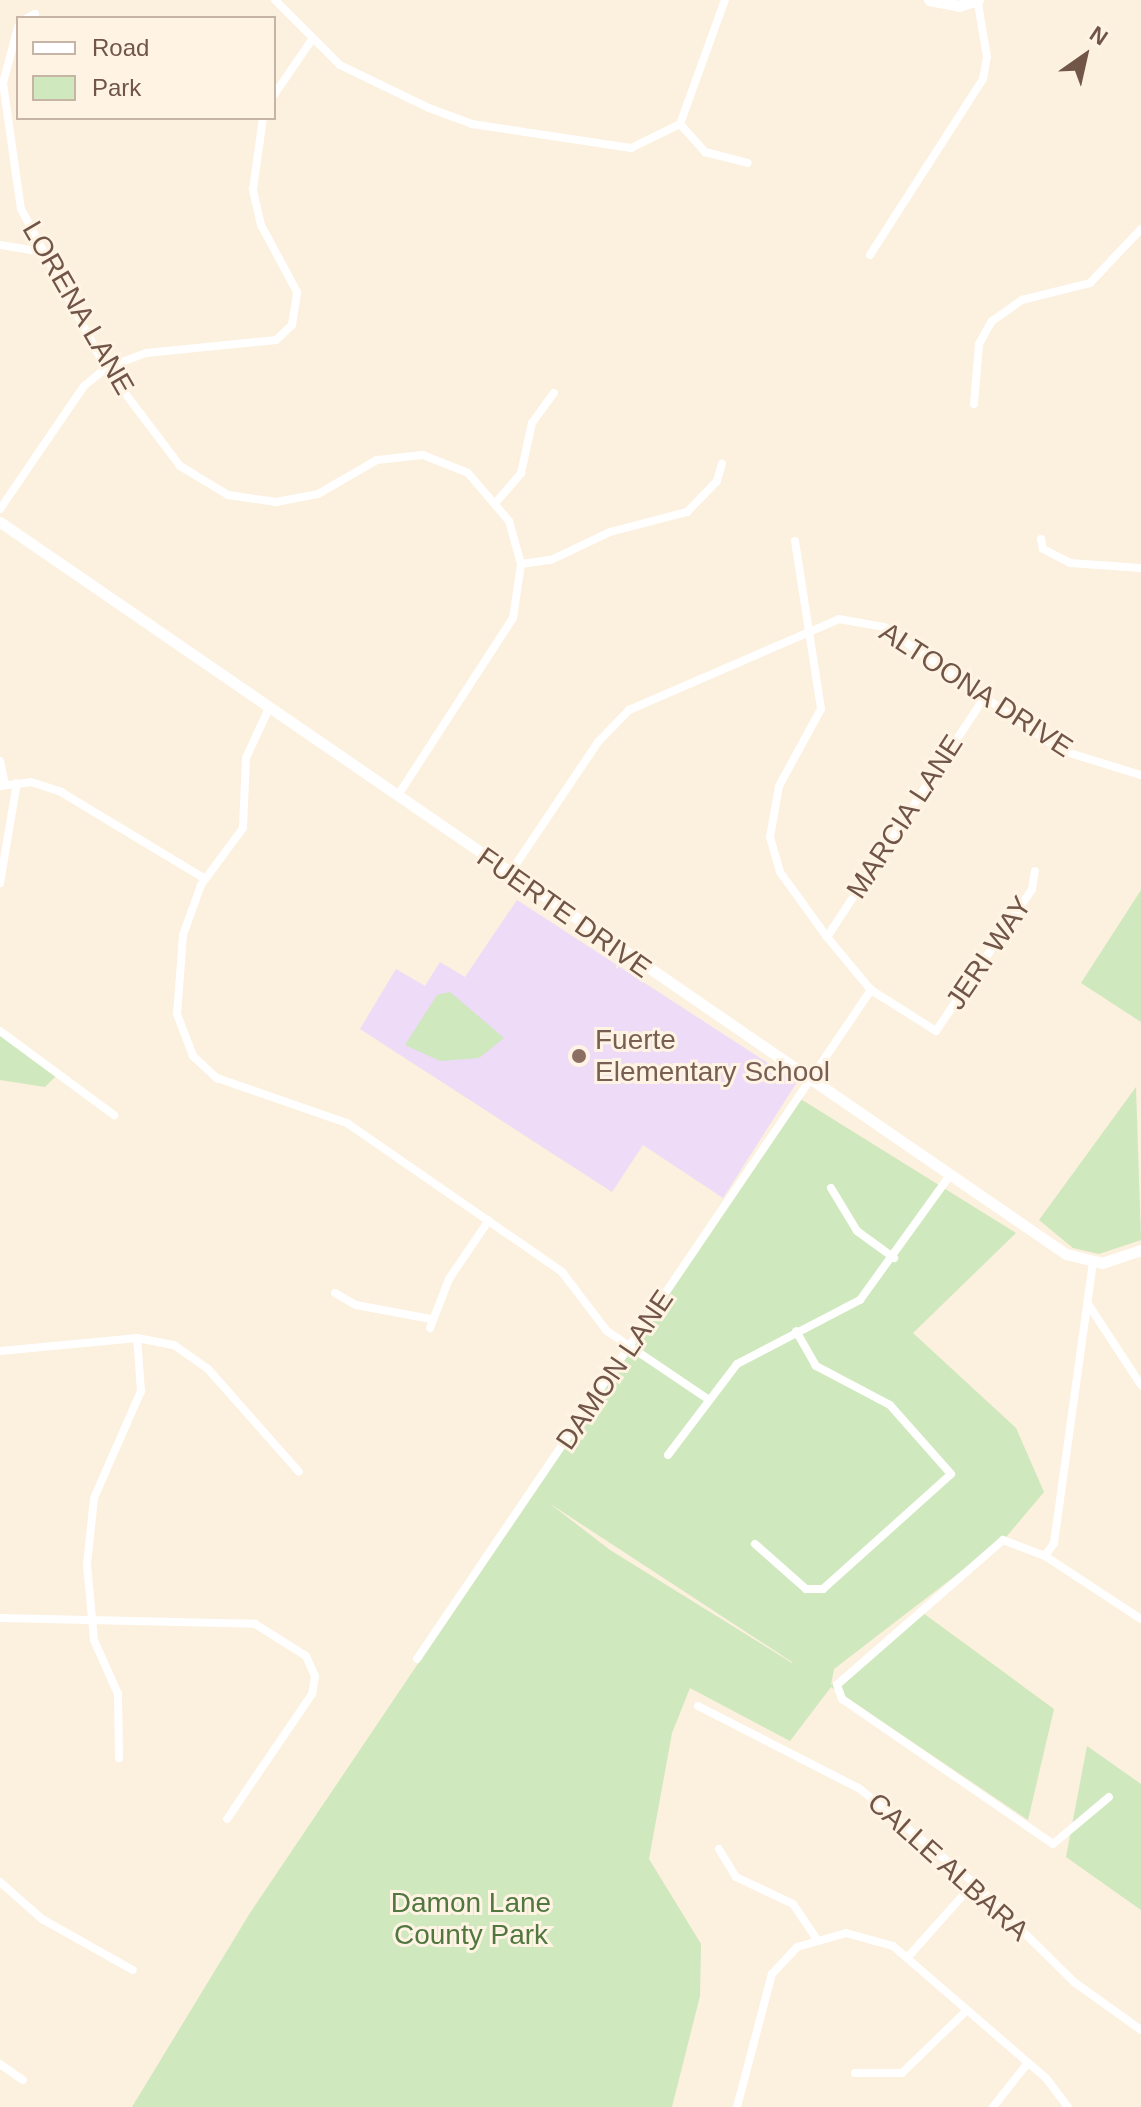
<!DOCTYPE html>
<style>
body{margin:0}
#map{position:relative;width:1141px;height:2107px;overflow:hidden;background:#fcf0de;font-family:Helvetica,sans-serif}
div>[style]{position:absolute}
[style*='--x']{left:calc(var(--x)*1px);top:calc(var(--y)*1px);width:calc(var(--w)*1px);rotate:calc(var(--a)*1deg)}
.education>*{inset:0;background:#eddbf7}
.green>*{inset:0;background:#cfe8bd}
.street>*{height:8px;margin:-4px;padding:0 4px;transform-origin:4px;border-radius:4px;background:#fff}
.secondary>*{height:11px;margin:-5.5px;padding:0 5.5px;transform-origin:5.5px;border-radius:5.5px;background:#fff}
.dots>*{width:22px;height:22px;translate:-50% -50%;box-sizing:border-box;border:4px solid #fff4e4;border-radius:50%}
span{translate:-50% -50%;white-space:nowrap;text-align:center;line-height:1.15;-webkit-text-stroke:6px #fff4e4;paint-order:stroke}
.street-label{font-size:28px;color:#715547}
.education-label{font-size:28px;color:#785e54}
.left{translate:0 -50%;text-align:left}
.park-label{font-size:28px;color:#50773f}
.legend{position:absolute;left:16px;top:16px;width:260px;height:104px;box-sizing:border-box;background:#fff4e4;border:2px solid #c6b4a5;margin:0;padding:10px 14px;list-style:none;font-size:24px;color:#715547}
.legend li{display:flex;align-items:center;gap:16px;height:40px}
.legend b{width:40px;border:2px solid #c6b4a5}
.north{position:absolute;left:1045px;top:16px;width:80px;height:80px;-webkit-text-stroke:6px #fff4e4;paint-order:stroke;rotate:34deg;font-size:22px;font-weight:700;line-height:32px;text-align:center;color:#715547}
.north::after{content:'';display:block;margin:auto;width:28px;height:36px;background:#715547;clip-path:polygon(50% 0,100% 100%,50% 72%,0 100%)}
</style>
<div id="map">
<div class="education">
<i style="clip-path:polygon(517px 900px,797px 1082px,723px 1198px,643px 1145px,612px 1192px,360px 1029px,396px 969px,425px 986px,440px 962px,465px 977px)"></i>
</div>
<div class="green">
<i style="clip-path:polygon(1141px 890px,1141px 1022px,1081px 983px)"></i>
<i style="clip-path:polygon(450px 992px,504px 1038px,479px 1058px,440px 1061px,405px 1045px,437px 995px)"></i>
<i style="clip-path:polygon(0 1031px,58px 1074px,45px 1087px,0 1080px)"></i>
<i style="clip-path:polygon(1136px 1087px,1141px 1240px,1099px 1254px,1073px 1248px,1039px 1220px)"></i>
<i style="clip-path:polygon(evenodd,799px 1098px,1016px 1233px,913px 1333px,1016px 1428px,1044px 1492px,1007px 1536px,834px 1669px,831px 1685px,923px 1613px,1054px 1709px,1028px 1820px,831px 1687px,790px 1741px,690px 1688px,672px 1733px,649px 1859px,701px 1944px,700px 1996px,672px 2107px,132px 2107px,250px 1913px,799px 1098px,549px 1503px,792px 1662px,792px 1663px,610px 1550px,549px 1503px)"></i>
<i style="clip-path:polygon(1087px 1746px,1141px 1784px,1141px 1910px,1066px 1857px)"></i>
</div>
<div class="street">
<i style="--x:275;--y:0;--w:92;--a:45"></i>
<i style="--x:340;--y:65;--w:99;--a:25.8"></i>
<i style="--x:429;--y:108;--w:46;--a:20.4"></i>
<i style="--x:472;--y:124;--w:161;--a:8.6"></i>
<i style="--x:631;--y:148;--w:55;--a:-26.1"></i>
<i style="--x:680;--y:124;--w:132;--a:-70.1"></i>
<i style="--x:27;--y:18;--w:9;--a:-27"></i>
<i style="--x:18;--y:27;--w:58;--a:105"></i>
<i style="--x:3;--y:83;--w:127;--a:81.9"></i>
<i style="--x:21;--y:209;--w:180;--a:61.9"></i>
<i style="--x:106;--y:368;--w:123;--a:52.9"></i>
<i style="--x:180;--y:466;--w:56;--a:31.1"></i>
<i style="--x:228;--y:495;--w:49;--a:8.3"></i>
<i style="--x:276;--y:502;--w:43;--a:-10.8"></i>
<i style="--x:318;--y:494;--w:68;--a:-30"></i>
<i style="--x:377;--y:460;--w:46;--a:-6.2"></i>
<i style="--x:423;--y:455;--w:48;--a:21.8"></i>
<i style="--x:468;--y:473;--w:63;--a:49.5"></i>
<i style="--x:509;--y:521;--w:45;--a:74.4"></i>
<i style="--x:521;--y:564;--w:55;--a:98.4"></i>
<i style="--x:513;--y:618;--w:211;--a:123"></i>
<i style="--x:274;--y:95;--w:69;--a:-55.6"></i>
<i style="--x:680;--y:124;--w:38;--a:48"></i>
<i style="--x:705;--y:152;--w:44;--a:14.3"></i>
<i style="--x:0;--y:245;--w:44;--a:9.2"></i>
<i style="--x:870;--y:255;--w:209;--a:-57.3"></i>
<i style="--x:983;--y:79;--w:22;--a:-80"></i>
<i style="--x:987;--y:57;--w:54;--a:-99.6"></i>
<i style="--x:974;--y:404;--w:60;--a:-85.2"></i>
<i style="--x:979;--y:344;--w:26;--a:-61"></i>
<i style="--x:992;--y:321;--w:37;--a:-35"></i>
<i style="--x:1022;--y:300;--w:70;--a:-14"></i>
<i style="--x:1090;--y:283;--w:74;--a:-46.6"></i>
<i style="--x:497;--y:501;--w:37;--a:-49"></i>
<i style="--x:521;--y:473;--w:51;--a:-77.6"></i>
<i style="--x:532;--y:423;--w:37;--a:-54"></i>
<i style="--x:0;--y:509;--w:149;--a:-55.7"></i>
<i style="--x:84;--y:386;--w:28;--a:-39"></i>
<i style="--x:106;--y:368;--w:43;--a:-20.6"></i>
<i style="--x:146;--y:353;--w:131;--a:-5.7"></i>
<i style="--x:276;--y:340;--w:22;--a:-43"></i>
<i style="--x:292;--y:325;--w:33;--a:-81"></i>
<i style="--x:297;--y:292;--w:76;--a:-118.2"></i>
<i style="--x:261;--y:225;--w:37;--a:-103"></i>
<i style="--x:253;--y:189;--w:72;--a:-82"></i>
<i style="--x:1041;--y:539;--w:10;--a:79"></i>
<i style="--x:1043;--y:549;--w:30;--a:27"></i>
<i style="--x:1070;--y:563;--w:71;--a:4"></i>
<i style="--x:795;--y:541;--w:170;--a:81.2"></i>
<i style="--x:821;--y:709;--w:88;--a:118.6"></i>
<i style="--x:779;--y:786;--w:52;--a:100"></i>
<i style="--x:770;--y:837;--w:36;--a:74"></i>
<i style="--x:780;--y:872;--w:80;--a:54.1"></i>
<i style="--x:827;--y:937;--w:69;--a:50.3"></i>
<i style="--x:871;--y:990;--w:77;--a:32.2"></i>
<i style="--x:936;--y:1031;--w:171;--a:-55.9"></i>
<i style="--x:1032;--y:889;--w:18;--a:-81"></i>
<i style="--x:521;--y:564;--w:30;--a:-8"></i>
<i style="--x:551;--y:560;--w:65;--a:-25.4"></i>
<i style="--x:610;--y:532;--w:80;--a:-14.6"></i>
<i style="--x:687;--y:512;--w:43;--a:-45.9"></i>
<i style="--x:717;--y:481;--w:18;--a:-74"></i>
<i style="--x:270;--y:706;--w:57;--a:114.8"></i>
<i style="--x:246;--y:758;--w:70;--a:92.5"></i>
<i style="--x:243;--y:828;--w:71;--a:126.4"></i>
<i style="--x:201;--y:885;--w:53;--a:109.8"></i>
<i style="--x:183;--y:935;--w:79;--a:94.3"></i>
<i style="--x:177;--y:1014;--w:45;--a:69.1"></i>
<i style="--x:193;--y:1056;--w:33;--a:43"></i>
<i style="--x:217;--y:1078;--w:138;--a:19.1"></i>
<i style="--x:347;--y:1123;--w:262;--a:34.7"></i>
<i style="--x:562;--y:1272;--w:74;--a:52.7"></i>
<i style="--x:607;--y:1331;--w:122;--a:34"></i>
<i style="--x:0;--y:761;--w:24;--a:78"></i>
<i style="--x:0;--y:786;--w:31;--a:-7"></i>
<i style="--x:31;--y:782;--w:32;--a:18"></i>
<i style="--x:61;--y:792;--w:168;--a:31.1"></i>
<i style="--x:508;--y:876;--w:161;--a:-56.1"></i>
<i style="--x:598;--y:742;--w:45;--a:-45.9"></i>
<i style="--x:629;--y:710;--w:229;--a:-23.4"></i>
<i style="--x:839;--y:619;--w:46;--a:10.1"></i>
<i style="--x:884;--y:627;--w:215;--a:34.9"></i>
<i style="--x:1060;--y:750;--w:85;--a:17.2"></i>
<i style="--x:0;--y:883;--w:101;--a:-80.4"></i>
<i style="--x:827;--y:937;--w:286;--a:-56.7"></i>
<i style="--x:0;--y:1031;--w:142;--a:36.4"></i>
<i style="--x:831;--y:1188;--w:50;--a:58.8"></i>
<i style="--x:857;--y:1231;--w:46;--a:36.1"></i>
<i style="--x:1093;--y:1262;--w:284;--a:97.9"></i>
<i style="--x:1054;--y:1543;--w:16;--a:125"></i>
<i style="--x:1045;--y:1556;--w:45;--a:-159.1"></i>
<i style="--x:1003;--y:1540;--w:220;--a:138.9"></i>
<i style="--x:837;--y:1685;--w:15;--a:70"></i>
<i style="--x:842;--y:1699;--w:256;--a:34.5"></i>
<i style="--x:1053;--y:1844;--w:73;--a:-40"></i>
<i style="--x:335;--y:1293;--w:24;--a:30"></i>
<i style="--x:356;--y:1305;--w:76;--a:10.6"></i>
<i style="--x:1088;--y:1304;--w:97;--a:56.8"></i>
<i style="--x:430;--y:1328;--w:53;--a:-68.8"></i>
<i style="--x:449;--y:1279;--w:71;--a:-55.9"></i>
<i style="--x:0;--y:1351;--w:138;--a:-5.4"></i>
<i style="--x:137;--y:1338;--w:38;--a:11"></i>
<i style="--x:174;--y:1345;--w:42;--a:35.2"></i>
<i style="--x:208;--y:1369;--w:137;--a:48.5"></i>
<i style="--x:668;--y:1455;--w:114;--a:-52.8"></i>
<i style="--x:737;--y:1364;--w:139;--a:-27.5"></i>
<i style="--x:860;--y:1300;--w:154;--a:-54.2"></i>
<i style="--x:755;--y:1544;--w:68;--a:41.4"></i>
<i style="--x:806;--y:1589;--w:17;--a:0"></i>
<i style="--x:823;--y:1589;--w:172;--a:-41.9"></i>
<i style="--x:951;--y:1474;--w:92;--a:-131.5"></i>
<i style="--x:890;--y:1405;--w:84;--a:-152.2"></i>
<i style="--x:816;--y:1366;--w:40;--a:-119.7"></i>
<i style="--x:1045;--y:1556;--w:115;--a:33.3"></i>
<i style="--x:0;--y:1618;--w:255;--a:1.3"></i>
<i style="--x:255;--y:1624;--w:60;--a:32.1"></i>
<i style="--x:306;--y:1656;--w:22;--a:66"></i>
<i style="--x:315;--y:1676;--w:18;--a:99"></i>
<i style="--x:312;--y:1694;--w:151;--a:124.2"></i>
<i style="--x:417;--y:1659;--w:809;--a:-55.84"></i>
<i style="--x:698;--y:1706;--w:182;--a:27.1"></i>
<i style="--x:860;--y:1789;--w:148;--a:39.5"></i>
<i style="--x:974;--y:1883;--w:141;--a:44.7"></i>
<i style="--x:1074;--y:1982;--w:82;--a:35.6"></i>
<i style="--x:119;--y:1758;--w:64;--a:-90.9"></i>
<i style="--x:118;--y:1694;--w:59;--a:-114"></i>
<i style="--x:94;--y:1640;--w:76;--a:-95.3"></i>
<i style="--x:87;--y:1564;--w:66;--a:-83.9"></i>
<i style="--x:94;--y:1498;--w:117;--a:-66.3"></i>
<i style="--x:141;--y:1391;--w:53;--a:-94.3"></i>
<i style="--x:719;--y:1849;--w:33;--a:59"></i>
<i style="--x:736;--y:1877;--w:63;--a:25.3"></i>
<i style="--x:793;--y:1904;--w:41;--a:55.9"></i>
<i style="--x:0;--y:1882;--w:56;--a:41.4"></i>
<i style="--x:42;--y:1919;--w:104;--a:29.3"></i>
<i style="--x:907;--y:1958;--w:101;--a:-48.2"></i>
<i style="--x:0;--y:2064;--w:28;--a:35"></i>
<i style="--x:855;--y:2073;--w:47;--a:0"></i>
<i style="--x:902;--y:2073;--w:88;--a:-44.1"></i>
<i style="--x:737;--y:2107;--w:138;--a:-75.3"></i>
<i style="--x:772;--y:1974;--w:37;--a:-47"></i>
<i style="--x:797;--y:1947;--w:51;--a:-15.9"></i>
<i style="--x:846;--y:1933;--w:49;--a:15.5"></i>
<i style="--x:893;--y:1946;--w:202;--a:40.8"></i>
<i style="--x:1046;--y:2078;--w:36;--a:53"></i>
<i style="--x:993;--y:2107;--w:55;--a:-51.7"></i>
</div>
<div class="secondary">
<i style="--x:929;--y:0;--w:31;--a:11"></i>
<i style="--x:959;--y:6;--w:20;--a:-18"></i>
<i style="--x:0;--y:522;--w:1293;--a:34.48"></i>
<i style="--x:1066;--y:1254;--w:37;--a:14"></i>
<i style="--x:1102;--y:1263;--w:41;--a:-18.4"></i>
</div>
<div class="dots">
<i style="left:579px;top:1056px;background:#8d6e63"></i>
</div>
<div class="street-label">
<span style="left:78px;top:308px;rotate:60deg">LORENA LANE</span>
<span style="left:976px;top:690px;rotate:33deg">ALTOONA DRIVE</span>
<span style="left:905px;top:817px;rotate:-57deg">MARCIA LANE</span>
<span style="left:564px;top:913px;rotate:35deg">FUERTE DRIVE</span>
<span style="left:989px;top:953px;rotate:-56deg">JERI WAY</span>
<span style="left:615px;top:1370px;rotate:-56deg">DAMON LANE</span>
<span style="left:948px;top:1867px;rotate:42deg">CALLE ALBARA</span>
</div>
<div class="education-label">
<span class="left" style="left:595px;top:1056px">Fuerte<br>Elementary School</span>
</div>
<div class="park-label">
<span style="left:471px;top:1919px">Damon Lane<br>County Park</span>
</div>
<ul class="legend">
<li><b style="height:10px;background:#fff"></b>Road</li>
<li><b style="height:22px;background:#cfe8bd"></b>Park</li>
</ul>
<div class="north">N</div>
</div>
